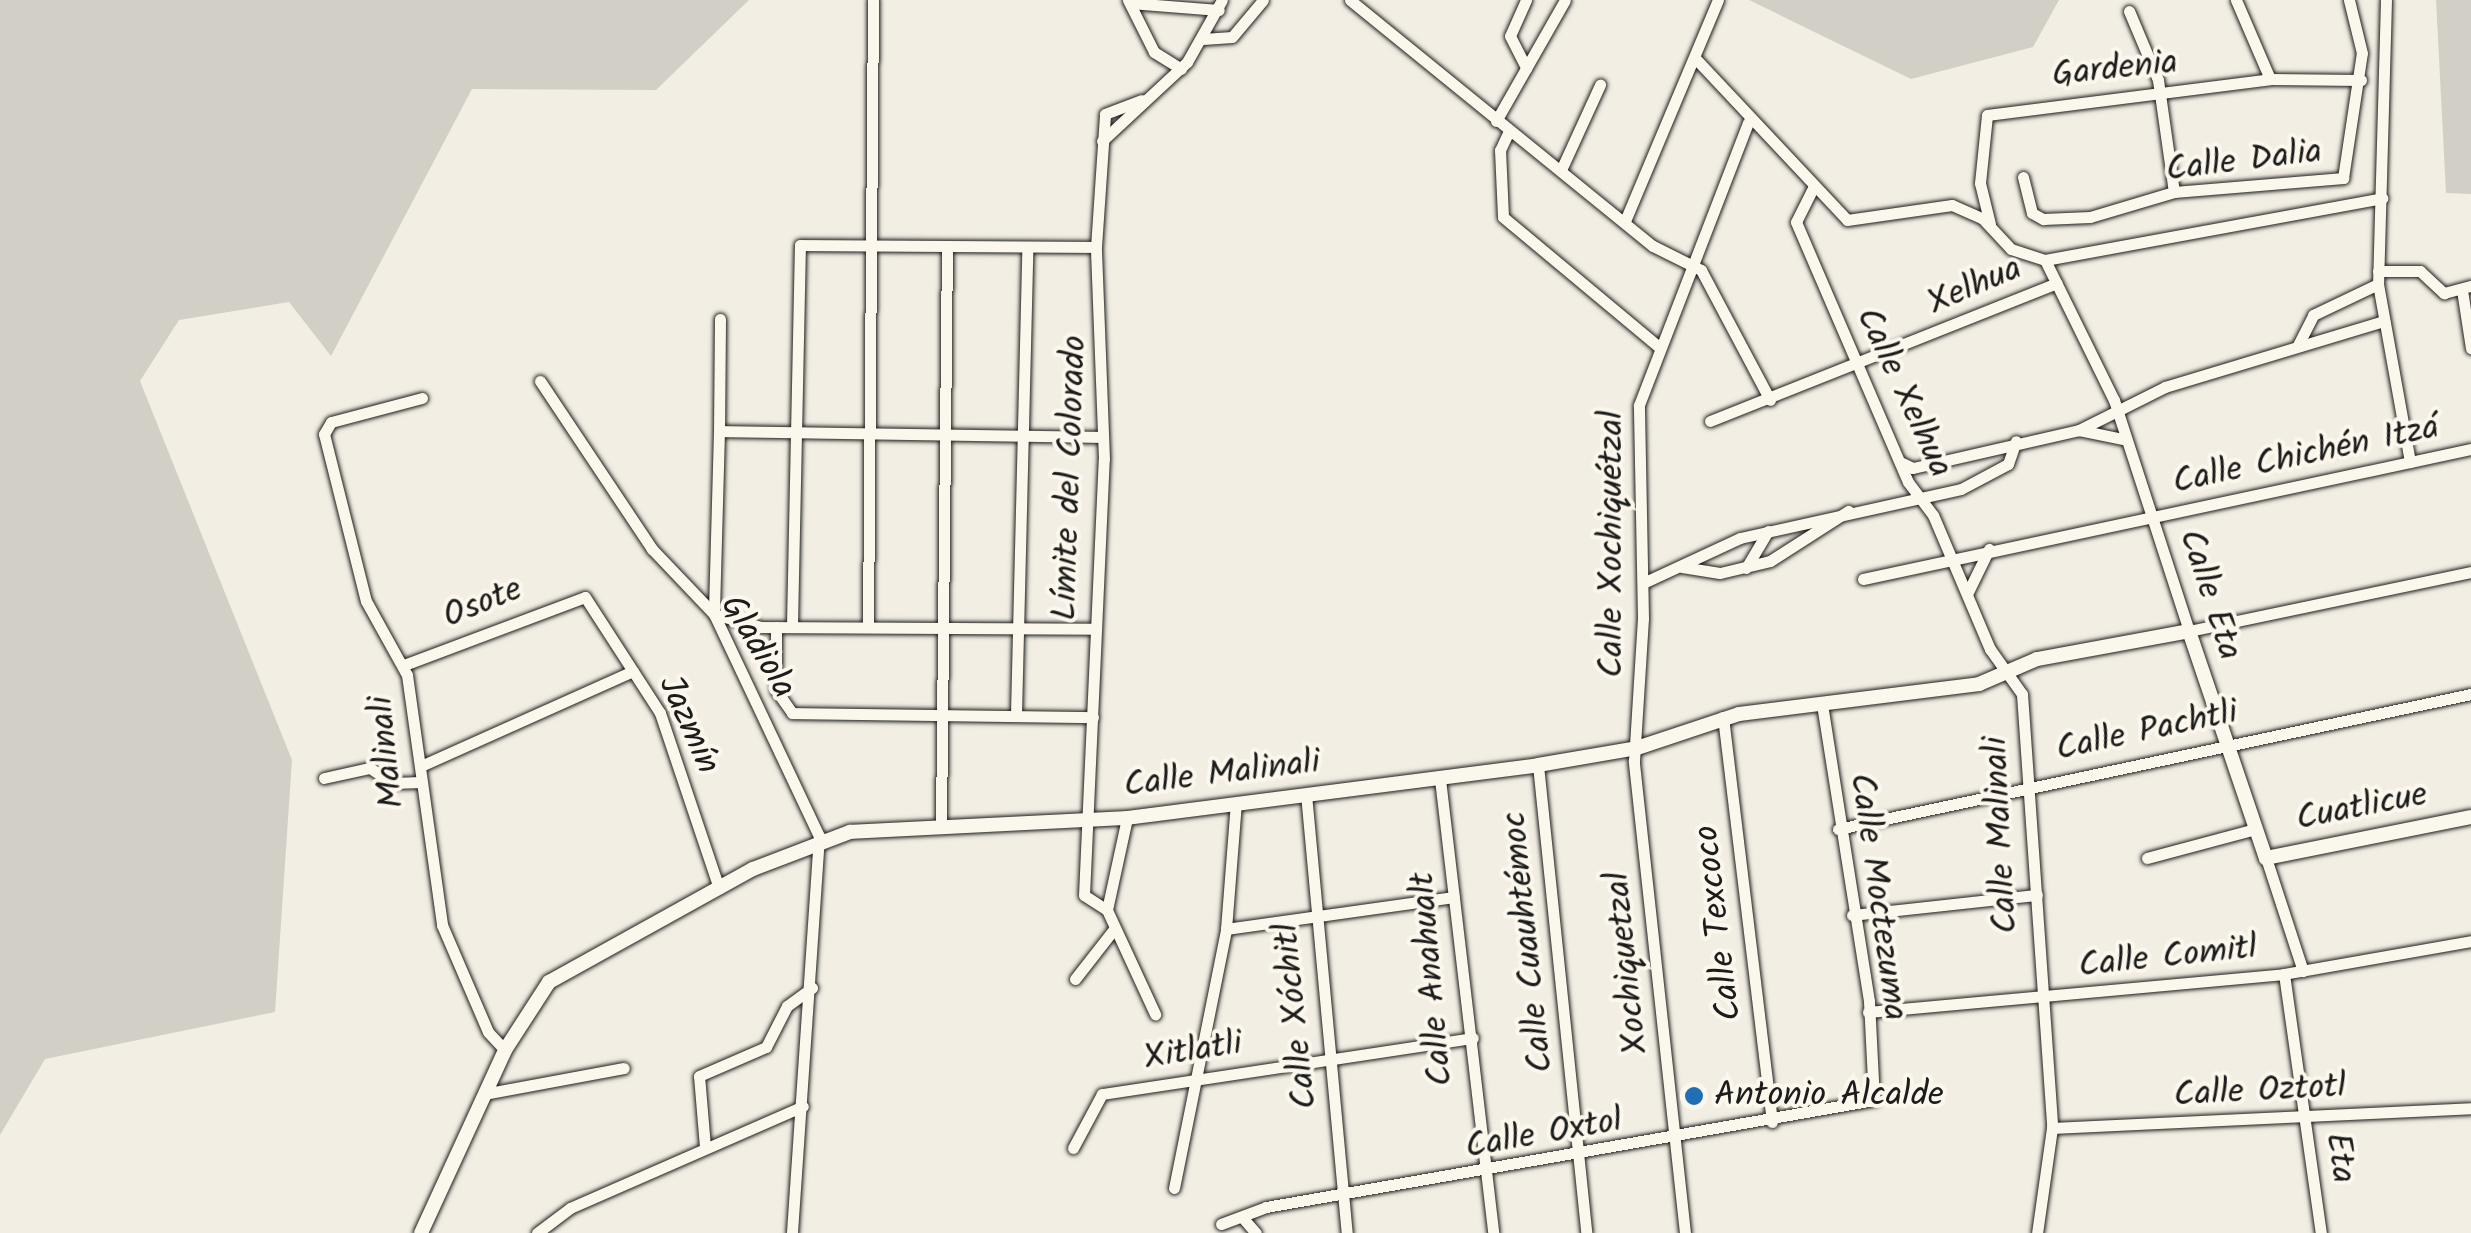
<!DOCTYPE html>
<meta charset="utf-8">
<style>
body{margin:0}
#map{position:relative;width:2471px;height:1233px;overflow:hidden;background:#f2eee4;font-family:Kalam,sans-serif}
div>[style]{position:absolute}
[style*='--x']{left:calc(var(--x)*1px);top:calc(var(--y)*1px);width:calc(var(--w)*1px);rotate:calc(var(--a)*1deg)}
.green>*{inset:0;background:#d2cfc6}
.roads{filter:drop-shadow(0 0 2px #1c1c1c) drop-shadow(0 0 2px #1c1c1c)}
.minor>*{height:11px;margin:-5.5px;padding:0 5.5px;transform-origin:5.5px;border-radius:5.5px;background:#fbf7ec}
.tertiary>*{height:14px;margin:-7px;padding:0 7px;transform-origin:7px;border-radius:7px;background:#fbf7ec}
.dots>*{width:28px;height:28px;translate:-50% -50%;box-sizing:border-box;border:5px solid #fbf7ec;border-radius:50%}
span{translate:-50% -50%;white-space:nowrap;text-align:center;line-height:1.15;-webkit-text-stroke:8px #fbf7ec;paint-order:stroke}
.street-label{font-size:35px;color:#1c1c1c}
.poi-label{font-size:35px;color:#1c1c1c}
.left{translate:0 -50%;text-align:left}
</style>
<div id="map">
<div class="green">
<i style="clip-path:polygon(0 0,749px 0,656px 90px,472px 89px,331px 356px,289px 302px,179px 320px,140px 381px,292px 760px,275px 1012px,45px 1059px,0 1135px)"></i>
<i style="clip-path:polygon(1749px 0,2059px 0,2033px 47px,1911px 79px)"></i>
<i style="clip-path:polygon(2436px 0,2471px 0,2471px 194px,2446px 193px)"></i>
</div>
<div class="roads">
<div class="minor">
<i style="--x:1128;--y:0;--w:58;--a:63.4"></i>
<i style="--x:1154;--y:52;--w:32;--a:32"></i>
<i style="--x:1350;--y:0;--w:390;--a:39.1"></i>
<i style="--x:1653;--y:246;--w:54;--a:26.6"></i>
<i style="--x:1701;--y:270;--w:147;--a:62"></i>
<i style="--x:1526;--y:0;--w:39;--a:114"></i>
<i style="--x:1510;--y:36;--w:36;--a:63"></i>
<i style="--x:2236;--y:0;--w:86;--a:66.7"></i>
<i style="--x:2386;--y:0;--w:284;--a:91.6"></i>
<i style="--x:2378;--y:284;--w:181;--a:79.8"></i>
<i style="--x:1130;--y:3;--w:89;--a:4.5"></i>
<i style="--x:2129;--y:11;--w:75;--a:67.2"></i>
<i style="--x:2158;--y:80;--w:113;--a:81.9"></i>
<i style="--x:1203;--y:39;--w:29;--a:-4"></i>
<i style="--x:1232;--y:37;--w:48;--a:-50"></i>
<i style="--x:1695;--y:58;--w:222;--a:46.8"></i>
<i style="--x:1847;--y:220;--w:106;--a:-8.1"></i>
<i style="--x:1952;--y:205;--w:34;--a:24"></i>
<i style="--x:1983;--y:219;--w:41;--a:47"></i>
<i style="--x:2011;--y:249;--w:36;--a:18"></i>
<i style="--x:2045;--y:260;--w:156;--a:63.8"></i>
<i style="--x:2114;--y:400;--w:243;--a:72"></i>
<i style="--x:2189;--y:631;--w:288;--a:-11.8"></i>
<i style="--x:1496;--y:121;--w:139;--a:-60.3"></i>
<i style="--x:1508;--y:133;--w:19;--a:115"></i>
<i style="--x:1500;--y:150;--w:67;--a:87.4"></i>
<i style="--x:1503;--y:217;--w:203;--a:39.8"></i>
<i style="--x:1102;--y:141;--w:116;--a:-42.9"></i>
<i style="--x:1187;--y:62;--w:71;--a:-60.6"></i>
<i style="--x:1561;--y:170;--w:94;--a:-65.4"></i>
<i style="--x:2023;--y:177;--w:37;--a:76"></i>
<i style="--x:2032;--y:213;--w:13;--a:29"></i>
<i style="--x:2043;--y:219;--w:47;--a:-2.4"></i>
<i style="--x:2090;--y:217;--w:88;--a:-16.6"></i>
<i style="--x:2174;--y:192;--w:170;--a:-4.7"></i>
<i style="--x:2343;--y:178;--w:126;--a:-81.4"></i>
<i style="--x:2362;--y:53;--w:55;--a:-103.8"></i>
<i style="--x:1814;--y:186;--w:40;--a:116.6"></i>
<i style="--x:1796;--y:222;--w:283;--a:66.7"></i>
<i style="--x:1908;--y:482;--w:41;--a:52.9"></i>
<i style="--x:1933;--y:515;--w:146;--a:67"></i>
<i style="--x:1990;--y:649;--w:55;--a:54.6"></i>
<i style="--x:2022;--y:694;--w:435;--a:86"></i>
<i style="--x:2052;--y:1128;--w:106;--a:98.1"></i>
<i style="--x:1625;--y:221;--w:240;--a:-67.2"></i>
<i style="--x:1990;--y:224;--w:42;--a:-103.7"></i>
<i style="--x:1980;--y:183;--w:68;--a:-84.1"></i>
<i style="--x:1987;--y:115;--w:285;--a:-7.2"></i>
<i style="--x:2270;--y:79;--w:91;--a:0.6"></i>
<i style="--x:2045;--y:260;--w:343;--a:-10.4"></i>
<i style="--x:2378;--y:271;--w:42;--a:0"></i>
<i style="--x:2420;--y:271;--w:33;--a:43"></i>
<i style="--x:2444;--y:293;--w:28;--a:-15"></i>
<i style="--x:2462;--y:290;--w:59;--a:81.2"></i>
<i style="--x:720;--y:319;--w:112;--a:90.5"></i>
<i style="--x:719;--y:431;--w:381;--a:0.9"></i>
<i style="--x:2298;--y:345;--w:34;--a:-63"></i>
<i style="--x:2313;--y:315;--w:72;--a:-25.5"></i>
<i style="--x:540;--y:381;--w:202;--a:56.3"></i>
<i style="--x:652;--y:549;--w:90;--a:46.4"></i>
<i style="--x:714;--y:614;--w:246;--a:64.7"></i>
<i style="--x:819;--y:836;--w:398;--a:93.9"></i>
<i style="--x:422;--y:398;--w:94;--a:165.2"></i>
<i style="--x:331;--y:422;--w:14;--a:120"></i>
<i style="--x:324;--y:434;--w:172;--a:75.9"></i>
<i style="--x:366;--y:601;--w:85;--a:61"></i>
<i style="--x:407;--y:675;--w:252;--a:82"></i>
<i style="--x:442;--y:925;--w:116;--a:66.7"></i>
<i style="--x:488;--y:1032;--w:25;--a:47"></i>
<i style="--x:1710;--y:421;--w:373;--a:-21.7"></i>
<i style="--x:2079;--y:430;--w:45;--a:11.6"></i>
<i style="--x:719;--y:431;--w:183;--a:91.6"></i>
<i style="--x:714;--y:614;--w:49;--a:15.5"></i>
<i style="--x:761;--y:627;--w:332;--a:0.3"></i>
<i style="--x:1900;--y:462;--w:14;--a:25"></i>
<i style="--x:1913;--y:468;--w:170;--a:-12.9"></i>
<i style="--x:2079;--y:430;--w:96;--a:-26.6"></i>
<i style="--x:2165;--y:387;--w:229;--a:-16.8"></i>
<i style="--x:1682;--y:567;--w:38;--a:9"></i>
<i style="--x:1720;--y:573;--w:51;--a:-13.5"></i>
<i style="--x:1770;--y:561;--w:93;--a:-32.7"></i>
<i style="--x:1746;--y:568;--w:43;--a:-59.3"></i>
<i style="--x:1863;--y:579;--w:622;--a:-12.07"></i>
<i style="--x:1643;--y:583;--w:107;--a:-24.9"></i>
<i style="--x:1740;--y:538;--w:226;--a:-12.5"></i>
<i style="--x:1961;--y:489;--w:53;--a:-28"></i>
<i style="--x:2008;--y:464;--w:24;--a:-71"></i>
<i style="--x:1968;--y:592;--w:48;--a:-64"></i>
<i style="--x:792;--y:625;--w:380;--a:-88.8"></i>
<i style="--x:800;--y:245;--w:296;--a:0.4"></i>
<i style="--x:868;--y:626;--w:626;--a:-89.54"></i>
<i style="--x:776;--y:627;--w:63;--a:90"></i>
<i style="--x:776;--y:690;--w:28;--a:55"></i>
<i style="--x:792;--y:713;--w:301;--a:0.8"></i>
<i style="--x:404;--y:665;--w:193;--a:-20.6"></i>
<i style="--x:585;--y:597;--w:138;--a:57.1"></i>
<i style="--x:660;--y:713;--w:185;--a:71.4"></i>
<i style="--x:1016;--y:714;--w:465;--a:-88.6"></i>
<i style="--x:1723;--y:717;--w:408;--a:83.1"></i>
<i style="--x:423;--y:765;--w:230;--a:-24.1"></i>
<i style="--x:1538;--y:765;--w:470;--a:84.1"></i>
<i style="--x:324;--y:778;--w:47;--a:-12.3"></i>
<i style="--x:370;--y:768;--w:27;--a:34"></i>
<i style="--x:392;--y:783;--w:29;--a:-2"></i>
<i style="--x:1440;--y:779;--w:457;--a:83.3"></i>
<i style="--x:1306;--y:794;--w:441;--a:84.7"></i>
<i style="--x:1127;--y:818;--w:94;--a:102.3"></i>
<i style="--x:1107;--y:910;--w:115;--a:65.2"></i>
<i style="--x:941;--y:826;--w:578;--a:-89.41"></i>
<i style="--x:1838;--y:829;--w:647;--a:-12.04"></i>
<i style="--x:2147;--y:858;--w:112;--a:-15"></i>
<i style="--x:2266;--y:858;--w:119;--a:71.9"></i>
<i style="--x:1107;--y:910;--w:27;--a:-147"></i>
<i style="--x:1084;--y:895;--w:436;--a:-87.4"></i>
<i style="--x:1104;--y:459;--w:212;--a:-92.2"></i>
<i style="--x:1096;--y:247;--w:133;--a:-86.1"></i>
<i style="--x:1105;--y:114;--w:39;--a:-21"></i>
<i style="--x:1852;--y:915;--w:186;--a:-6.2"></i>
<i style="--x:1226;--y:929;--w:230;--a:-8"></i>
<i style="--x:2284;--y:974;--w:262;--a:81.9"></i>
<i style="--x:1075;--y:979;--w:63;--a:-52"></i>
<i style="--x:1868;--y:1012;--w:418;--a:-5.2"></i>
<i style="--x:2284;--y:974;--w:190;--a:-10"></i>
<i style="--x:489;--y:1093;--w:137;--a:-10.5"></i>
<i style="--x:2052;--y:1128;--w:419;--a:-2.7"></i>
<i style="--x:705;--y:1147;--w:71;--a:-94.8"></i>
<i style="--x:699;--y:1076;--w:73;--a:-23.4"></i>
<i style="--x:766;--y:1047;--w:46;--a:-62.9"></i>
<i style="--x:787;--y:1006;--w:31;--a:-36"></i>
<i style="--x:1073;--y:1148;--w:61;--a:-61.8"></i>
<i style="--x:1102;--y:1094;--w:375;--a:-8.6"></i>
<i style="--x:1174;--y:1188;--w:264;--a:-78.6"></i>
<i style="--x:1226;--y:929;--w:126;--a:-85.5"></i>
<i style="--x:1242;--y:1217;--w:21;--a:49"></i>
<i style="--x:1221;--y:1224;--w:48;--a:-20.7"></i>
<i style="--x:1266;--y:1207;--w:617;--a:-9.98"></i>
<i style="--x:1874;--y:1100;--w:99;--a:-92.9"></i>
<i style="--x:1869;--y:1001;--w:302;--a:-99"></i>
<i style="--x:537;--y:1233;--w:41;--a:-37.1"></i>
<i style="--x:570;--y:1208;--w:254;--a:-23.6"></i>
<i style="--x:1685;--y:1233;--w:475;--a:-96.2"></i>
<i style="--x:1634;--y:761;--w:143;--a:-86.4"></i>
<i style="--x:1643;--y:618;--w:213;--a:-91.1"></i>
<i style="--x:1639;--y:405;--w:303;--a:-68.9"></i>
</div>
<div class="tertiary">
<i style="--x:421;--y:1233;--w:201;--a:-65.3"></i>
<i style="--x:505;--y:1050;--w:81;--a:-57.1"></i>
<i style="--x:549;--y:982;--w:233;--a:-29"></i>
<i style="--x:753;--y:869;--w:104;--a:-20.9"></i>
<i style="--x:850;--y:832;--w:277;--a:-2.9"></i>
<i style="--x:1127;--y:818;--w:414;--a:-7.3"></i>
<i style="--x:1538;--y:765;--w:100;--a:-9.7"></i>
<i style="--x:1637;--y:748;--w:108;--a:-18.4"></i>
<i style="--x:1739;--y:714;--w:242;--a:-7.1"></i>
<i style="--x:1979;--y:684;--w:63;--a:-23.3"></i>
<i style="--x:2037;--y:659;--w:155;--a:-10.4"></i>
<i style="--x:2189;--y:631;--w:240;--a:71.3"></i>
<i style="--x:2266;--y:858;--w:209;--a:-11.3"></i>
</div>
</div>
<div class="dots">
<i style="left:1694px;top:1096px;background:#1f6fb2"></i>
</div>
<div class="street-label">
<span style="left:2115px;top:70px;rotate:-6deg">Gardenia</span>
<span style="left:2244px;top:162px;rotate:-7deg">Calle Dalia</span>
<span style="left:1975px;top:287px;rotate:-23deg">Xelhua</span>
<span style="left:1903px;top:393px;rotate:65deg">Calle Xelhua</span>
<span style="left:2306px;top:456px;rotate:-12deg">Calle Chichén Itzá</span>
<span style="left:1071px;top:478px;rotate:-88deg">Límite del Colorado</span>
<span style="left:1613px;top:544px;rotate:-90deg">Calle Xochiquétzal</span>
<span style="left:2209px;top:595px;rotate:72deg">Calle Eta</span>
<span style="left:483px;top:604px;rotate:-22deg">Osote</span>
<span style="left:757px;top:647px;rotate:59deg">Gladiola</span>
<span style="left:688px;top:725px;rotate:66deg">Jazmín</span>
<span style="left:2147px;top:732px;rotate:-12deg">Calle Pachtli</span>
<span style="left:388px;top:752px;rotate:-96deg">Malinali</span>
<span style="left:1222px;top:775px;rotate:-7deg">Calle Malinali</span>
<span style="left:2362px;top:808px;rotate:-11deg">Cuatlicue</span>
<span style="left:2002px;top:835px;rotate:-93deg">Calle Malinali</span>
<span style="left:1877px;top:897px;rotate:82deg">Calle Moctezuma</span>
<span style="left:1719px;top:923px;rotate:-97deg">Calle Texcoco</span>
<span style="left:1529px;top:942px;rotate:-96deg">Calle Cuauhtémoc</span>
<span style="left:2168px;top:958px;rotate:-6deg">Calle Comitl</span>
<span style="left:1628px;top:963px;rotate:-96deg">Xochiquetzal</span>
<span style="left:1433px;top:979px;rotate:-95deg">Calle Anahualt</span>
<span style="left:1297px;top:1016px;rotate:-96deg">Calle Xóchitl</span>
<span style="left:1193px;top:1052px;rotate:-9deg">Xitlatli</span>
<span style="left:2260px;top:1092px;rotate:-3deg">Calle Oztotl</span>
<span style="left:1544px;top:1135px;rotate:-10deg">Calle Oxtol</span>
<span style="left:2339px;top:1158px;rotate:82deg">Eta</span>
</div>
<div class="poi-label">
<span class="left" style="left:1714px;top:1096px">Antonio Alcalde</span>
</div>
</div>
